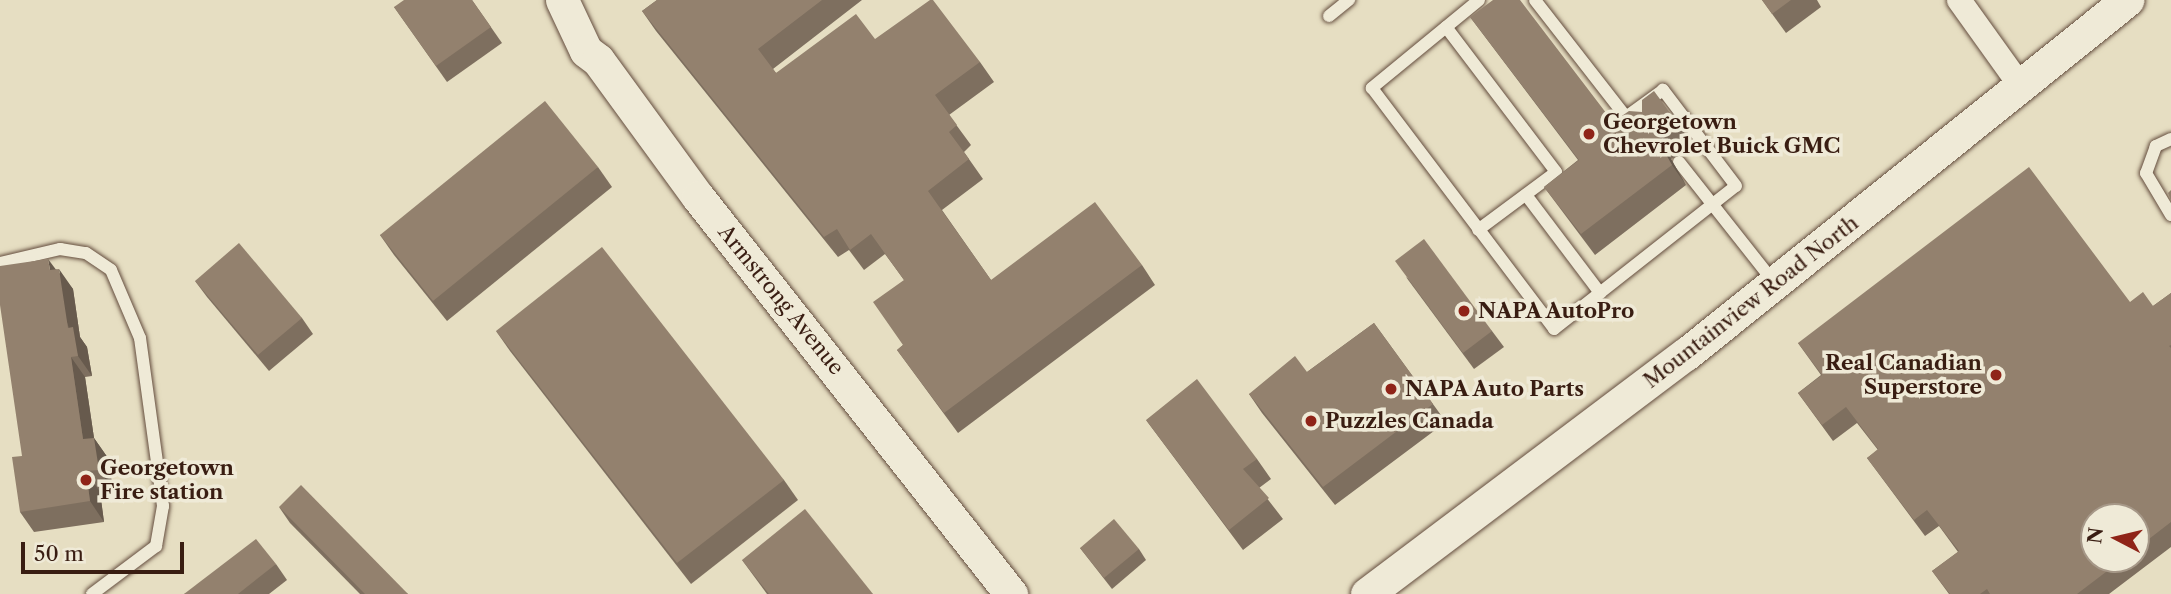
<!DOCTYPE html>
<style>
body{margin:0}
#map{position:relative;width:2171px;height:594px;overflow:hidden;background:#e6dec2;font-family:"Libre Caslon Text",serif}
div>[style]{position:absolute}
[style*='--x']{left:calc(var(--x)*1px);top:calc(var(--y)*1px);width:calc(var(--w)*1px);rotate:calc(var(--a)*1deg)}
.roads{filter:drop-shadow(0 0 2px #644d3e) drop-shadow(0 0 2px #644d3e)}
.lane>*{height:12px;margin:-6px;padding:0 6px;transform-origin:6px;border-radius:6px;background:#efead7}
.street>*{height:24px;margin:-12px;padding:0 12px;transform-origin:12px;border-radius:12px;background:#efead7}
.secondary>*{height:33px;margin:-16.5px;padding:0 16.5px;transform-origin:16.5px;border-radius:16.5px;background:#efead7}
.wall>*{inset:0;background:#7e6f5f}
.shaded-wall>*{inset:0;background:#675a4d}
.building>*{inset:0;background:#93816e}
.dots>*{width:19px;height:19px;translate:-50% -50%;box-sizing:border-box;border:4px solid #efead7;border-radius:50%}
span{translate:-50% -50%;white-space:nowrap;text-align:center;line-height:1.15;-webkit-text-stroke:7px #efead7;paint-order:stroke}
.poi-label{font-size:21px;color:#391d12;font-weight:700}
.left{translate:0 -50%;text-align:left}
.right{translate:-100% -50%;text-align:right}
.street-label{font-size:21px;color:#391d12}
.north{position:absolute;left:2080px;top:503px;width:70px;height:70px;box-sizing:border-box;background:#efead7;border:2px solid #a69888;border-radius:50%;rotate:277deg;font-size:19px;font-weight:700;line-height:28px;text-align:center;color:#391d12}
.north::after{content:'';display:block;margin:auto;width:24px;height:32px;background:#8f2418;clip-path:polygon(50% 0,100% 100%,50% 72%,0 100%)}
.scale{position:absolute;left:21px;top:542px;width:163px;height:32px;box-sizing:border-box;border:4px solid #391d12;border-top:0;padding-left:9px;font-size:21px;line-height:24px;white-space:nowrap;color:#391d12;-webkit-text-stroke:5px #efead7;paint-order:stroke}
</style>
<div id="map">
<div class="roads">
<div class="lane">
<i style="--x:1479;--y:0;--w:139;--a:140.6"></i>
<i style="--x:1372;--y:88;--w:302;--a:52.9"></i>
<i style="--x:1554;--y:329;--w:231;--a:-38.2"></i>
<i style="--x:1736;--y:186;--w:121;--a:-127.2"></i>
<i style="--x:1663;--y:90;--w:46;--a:143.9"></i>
<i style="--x:1626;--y:117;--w:148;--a:-127.9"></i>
<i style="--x:1329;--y:16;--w:26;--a:-39"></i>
<i style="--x:1446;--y:27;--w:182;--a:52.8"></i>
<i style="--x:1556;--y:172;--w:97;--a:143.4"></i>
<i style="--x:2171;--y:139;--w:17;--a:155"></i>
<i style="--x:2156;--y:146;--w:29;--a:110"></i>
<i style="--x:2146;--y:173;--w:49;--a:59.2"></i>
<i style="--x:1679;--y:162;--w:152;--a:51.7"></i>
<i style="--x:1526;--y:195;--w:123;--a:52.9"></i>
<i style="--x:0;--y:263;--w:62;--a:-13.1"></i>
<i style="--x:60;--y:249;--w:26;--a:9"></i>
<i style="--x:86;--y:253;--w:30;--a:34"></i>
<i style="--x:111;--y:270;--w:74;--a:66.9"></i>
<i style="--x:140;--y:338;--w:170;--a:82.2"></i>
<i style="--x:163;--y:506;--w:41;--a:99.9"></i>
<i style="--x:156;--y:546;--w:80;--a:143.1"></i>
</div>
<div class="street">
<i style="--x:1959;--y:0;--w:108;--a:54.4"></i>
</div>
<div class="secondary">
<i style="--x:562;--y:0;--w:56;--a:64.8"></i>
<i style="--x:586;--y:51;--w:15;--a:37"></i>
<i style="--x:598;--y:60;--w:170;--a:53.9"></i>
<i style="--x:698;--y:197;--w:506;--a:51.75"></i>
<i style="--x:1367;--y:594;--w:399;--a:-37"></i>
<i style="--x:1686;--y:354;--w:566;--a:-38.75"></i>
</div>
</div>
<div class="wall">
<i style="clip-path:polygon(472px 0,502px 43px,447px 82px,394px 7px)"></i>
<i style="clip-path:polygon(657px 0,862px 0,773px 69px,776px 73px,875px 39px,980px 62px,994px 82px,949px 115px,971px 145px,964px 152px,983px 179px,942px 210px,991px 280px,1142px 265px,1155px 285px,958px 433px,897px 350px,903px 345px,904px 280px,885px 254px,864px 270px,849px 250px,838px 257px,656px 31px,642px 11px)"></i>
<i style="clip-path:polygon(1762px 0,1817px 0,1821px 7px,1786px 33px)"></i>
<i style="clip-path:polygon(1470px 17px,1613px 122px,1682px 129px,1696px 149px,1671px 159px,1686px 185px,1595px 255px,1544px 187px,1578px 160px)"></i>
<i style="clip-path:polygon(598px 167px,612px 187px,447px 321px,394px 255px,380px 235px)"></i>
<i style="clip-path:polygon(56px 269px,73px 289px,80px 337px,87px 347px,92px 376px,85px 377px,94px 438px,108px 458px,113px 490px,100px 492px,104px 522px,34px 532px,20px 512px,22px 456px)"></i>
<i style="clip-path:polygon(1406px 277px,1492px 331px,1504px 347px,1474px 369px)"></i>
<i style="clip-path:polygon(195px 281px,302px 318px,313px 334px,269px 371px,207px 297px)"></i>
<i style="clip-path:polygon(evenodd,2171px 293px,2171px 547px,2109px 594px,1949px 594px,1932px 571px,1958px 552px,1939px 526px,1925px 536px,1867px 458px,1878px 450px,1857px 423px,1833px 441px,1798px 393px,1821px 375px,1798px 343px,2130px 302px,2153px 306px,2171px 293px,2136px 517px,2136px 559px,2094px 559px,2136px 517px)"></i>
<i style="clip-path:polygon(1374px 323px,1446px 422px,1335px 505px,1262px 413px,1249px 394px,1307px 372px)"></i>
<i style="clip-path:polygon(496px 331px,784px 480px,798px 500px,691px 584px,510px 351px)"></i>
<i style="clip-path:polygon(1146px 420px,1257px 459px,1271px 479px,1259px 488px,1283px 519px,1243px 550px)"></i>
<i style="clip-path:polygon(279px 507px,408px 594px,360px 594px,290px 523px)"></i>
<i style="clip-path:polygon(1080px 548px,1139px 549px,1146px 560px,1112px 589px)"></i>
<i style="clip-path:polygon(742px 560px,873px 594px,767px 594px)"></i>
<i style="clip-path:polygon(276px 564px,287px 580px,269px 594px,184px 594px)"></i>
</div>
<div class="shaded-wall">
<i style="clip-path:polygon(1657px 139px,1671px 159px,1686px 185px,1672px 165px)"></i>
<i style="clip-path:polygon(48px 259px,60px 275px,59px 269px,73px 289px,80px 337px,87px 347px,92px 376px,78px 356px,50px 270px)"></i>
<i style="clip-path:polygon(71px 357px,85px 377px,94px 438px,108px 458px,113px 490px,99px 470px,83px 439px)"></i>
<i style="clip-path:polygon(86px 471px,100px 492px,104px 522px,90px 501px)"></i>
</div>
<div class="building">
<i style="clip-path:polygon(404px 0,472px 0,491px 27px,436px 66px,394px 7px)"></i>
<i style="clip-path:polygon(657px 0,822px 0,758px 49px,776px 73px,856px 14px,875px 39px,930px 0,933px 0,980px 62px,935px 95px,957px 125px,949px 132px,969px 159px,928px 191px,991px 280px,1095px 202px,1142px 265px,944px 413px,897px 350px,903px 345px,873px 302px,904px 280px,871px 234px,850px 250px,837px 229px,824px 237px,642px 11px)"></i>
<i style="clip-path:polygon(1493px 0,1520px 0,1613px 122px,1629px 111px,1642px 112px,1642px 100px,1654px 91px,1682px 129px,1657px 139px,1672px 165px,1581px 234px,1544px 187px,1579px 160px,1470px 17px)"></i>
<i style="clip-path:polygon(1762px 0,1791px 0,1772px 14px)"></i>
<i style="clip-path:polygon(545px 101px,598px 167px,433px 301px,380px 235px)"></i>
<i style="clip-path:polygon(2029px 167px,2130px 302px,2143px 292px,2153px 306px,2171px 293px,2171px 345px,2169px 346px,2171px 348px,2171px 522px,2136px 549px,2136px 517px,2094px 517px,2094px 559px,2123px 559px,2077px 594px,1990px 594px,1987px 589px,1980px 594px,1950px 594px,1932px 571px,1959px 551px,1927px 510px,1914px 520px,1867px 458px,1878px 449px,1846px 407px,1822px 425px,1798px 393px,1822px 375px,1798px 343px)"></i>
<i style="clip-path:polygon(2171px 190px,2171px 201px,2168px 193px)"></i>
<i style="clip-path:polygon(1424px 239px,1492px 331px,1463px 353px,1395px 261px)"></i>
<i style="clip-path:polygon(239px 243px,302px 318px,258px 355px,195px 281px)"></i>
<i style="clip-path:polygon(602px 247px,784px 480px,677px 563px,496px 331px)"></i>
<i style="clip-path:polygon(48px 259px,50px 270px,59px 269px,68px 328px,73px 327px,78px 356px,71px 357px,83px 439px,94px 438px,99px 470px,86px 471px,90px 501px,20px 512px,12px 457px,22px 456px,0 305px,0 266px)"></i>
<i style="clip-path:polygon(1374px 323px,1433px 404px,1323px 487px,1249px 394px,1295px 356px,1307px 372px)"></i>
<i style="clip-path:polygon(1197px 379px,1257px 459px,1243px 469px,1269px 498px,1229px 530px,1146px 420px)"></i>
<i style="clip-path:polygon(301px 485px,408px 594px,365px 594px,279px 507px)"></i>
<i style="clip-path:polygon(805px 509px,873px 594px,769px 594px,742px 560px)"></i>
<i style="clip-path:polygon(1114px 519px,1139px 549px,1104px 578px,1080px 548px)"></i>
<i style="clip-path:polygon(256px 539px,276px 564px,238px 594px,184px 594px)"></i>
</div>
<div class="dots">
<i style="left:1589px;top:134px;background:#8f2418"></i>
<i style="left:1464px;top:311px;background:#8f2418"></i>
<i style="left:1996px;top:375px;background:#8f2418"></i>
<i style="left:1391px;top:389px;background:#8f2418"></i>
<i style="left:1311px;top:421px;background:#8f2418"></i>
<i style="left:86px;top:480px;background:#8f2418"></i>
</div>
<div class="poi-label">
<span class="left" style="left:1603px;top:134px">Georgetown<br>Chevrolet Buick GMC</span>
<span class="left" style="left:1478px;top:311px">NAPA AutoPro</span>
<span class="right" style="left:1982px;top:375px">Real Canadian<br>Superstore</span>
<span class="left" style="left:1405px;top:389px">NAPA Auto Parts</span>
<span class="left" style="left:1325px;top:421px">Puzzles Canada</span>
<span class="left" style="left:100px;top:480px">Georgetown<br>Fire station</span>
</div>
<div class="street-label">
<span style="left:781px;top:300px;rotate:51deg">Armstrong Avenue</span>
<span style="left:1751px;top:302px;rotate:-38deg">Mountainview Road North</span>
</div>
<div class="north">N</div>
<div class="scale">50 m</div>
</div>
